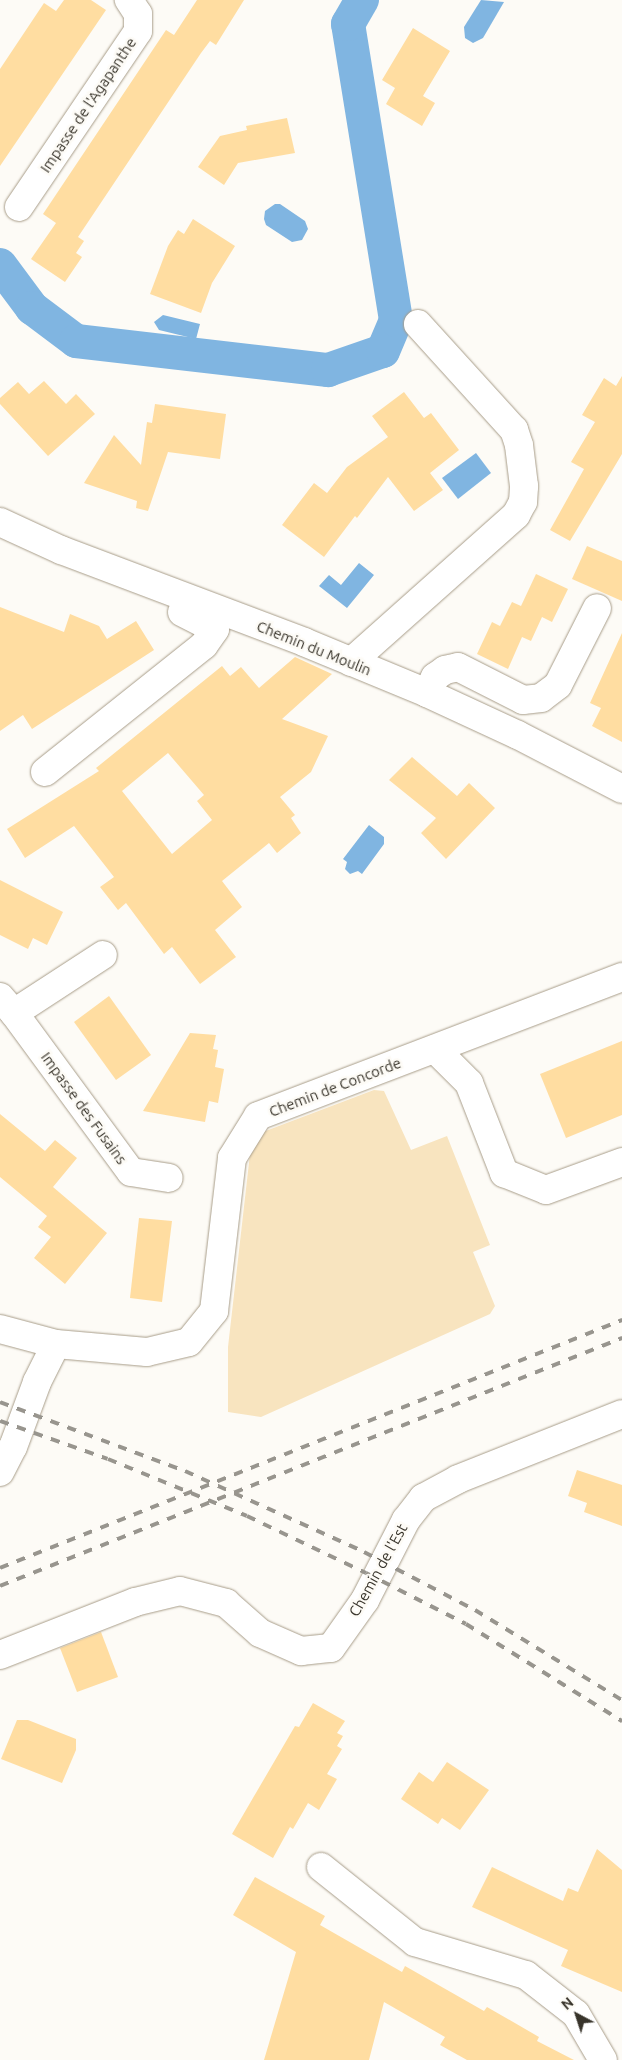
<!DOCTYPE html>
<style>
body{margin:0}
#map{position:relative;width:622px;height:2060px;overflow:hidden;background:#fdfbf6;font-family:Ubuntu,sans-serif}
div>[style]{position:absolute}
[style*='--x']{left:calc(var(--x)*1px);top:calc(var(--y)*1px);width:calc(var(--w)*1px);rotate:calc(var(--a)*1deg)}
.green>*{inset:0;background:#f8e4bf}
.water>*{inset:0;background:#80b5e1}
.canal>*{height:34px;margin:-17px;padding:0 17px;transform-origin:17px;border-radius:17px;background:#80b5e1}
.building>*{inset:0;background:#ffdda1}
.roads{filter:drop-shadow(0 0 1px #a89d89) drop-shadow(0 0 1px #a89d89)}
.minor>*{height:28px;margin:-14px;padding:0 14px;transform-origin:14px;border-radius:14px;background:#fff}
.rail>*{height:4px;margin-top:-2px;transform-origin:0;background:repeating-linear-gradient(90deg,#98958e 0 9px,transparent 0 18px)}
span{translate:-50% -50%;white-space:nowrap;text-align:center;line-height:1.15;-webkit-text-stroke:5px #fdfbf6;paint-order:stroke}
.street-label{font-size:15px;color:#38342b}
.north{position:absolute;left:552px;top:1990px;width:50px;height:50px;-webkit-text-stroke:4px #fdfbf6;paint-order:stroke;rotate:320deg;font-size:14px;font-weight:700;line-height:20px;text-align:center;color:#38342b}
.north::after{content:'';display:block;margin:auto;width:18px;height:22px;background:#38342b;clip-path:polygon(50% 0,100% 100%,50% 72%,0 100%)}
</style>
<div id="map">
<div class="green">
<i style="clip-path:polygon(374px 1090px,384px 1091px,411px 1150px,447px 1136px,490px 1245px,473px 1252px,495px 1306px,490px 1314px,261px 1417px,228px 1412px,228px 1347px,251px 1145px,263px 1132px)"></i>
</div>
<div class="water">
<i style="clip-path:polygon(481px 0,504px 2px,483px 38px,473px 43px,465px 38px,464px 27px)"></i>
<i style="clip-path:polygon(275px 204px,280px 204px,305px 221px,308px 229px,302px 240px,292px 242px,266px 225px,264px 219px,265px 211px)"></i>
<i style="clip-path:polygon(163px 315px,200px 324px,196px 339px,159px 330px,154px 322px)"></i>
<i style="clip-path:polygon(476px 453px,491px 473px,458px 499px,442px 478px)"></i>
<i style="clip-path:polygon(359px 563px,374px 575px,347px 608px,319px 586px,329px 575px,341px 585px)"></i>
<i style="clip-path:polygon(369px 825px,384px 837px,384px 844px,362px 874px,358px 871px,350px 874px,345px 869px,347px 862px,343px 859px)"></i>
</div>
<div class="canal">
<i style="--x:0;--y:265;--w:54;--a:53.3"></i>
<i style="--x:32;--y:308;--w:55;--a:36.9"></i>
<i style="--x:76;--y:341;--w:254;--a:6.6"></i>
<i style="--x:328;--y:370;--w:58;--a:-19.1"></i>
<i style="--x:383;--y:351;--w:34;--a:-67"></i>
<i style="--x:396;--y:320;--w:300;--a:-99.2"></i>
<i style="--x:348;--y:24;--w:28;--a:-60"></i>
</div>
<div class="building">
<i style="clip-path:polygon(64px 0,91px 0,106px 10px,0 166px,0 69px,44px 3px,56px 11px)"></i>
<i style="clip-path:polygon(197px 0,244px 0,216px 45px,210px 41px,201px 53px,78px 237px,84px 241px,76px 253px,82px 257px,65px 282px,31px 259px,56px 223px,43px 214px,166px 30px,174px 35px)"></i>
<i style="clip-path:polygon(413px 28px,450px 51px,423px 96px,435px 103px,422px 126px,386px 104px,395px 88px,382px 80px)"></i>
<i style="clip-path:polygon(287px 118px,295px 153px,238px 163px,224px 185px,198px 167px,220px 136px,247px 130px,246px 126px)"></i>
<i style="clip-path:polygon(193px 219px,235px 246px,212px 283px,201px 313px,150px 294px,168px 246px,178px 230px,184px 234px)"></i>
<i style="clip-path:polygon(622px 376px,622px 454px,570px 541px,550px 530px,584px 469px,571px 462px,595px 422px,582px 415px,604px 378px,616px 386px)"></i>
<i style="clip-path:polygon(44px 381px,66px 404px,76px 394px,95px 414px,48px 456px,0 404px,0 398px,18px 382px,29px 394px)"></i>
<i style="clip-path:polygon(404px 392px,424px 418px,431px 413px,459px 450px,430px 473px,443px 490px,414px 511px,388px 477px,357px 518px,355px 516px,324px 557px,282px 525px,314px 483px,327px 493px,347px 467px,388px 437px,372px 416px)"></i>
<i style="clip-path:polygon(155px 404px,226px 414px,220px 459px,168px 452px,148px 511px,136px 508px,137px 501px,84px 483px,114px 435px,141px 465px,147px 422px,152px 423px)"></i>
<i style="clip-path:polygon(587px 546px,622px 561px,622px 601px,572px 579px)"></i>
<i style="clip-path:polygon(536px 574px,568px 589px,552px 622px,542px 617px,531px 641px,522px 637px,508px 669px,477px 654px,492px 622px,500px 626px,512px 602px,521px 606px)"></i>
<i style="clip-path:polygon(0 607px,64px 632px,70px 614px,99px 626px,107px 639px,136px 621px,154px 650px,32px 729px,23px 715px,0 731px)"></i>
<i style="clip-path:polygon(622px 633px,622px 742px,592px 726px,601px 708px,590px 703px)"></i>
<i style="clip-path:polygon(evenodd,295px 657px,332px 674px,282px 719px,328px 736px,311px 772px,280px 797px,295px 815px,291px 818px,301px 833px,277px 853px,269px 843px,222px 881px,242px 907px,215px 930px,236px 957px,200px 984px,172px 947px,164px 954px,126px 903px,118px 910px,100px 887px,114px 877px,74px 826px,25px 858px,7px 829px,99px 771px,96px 768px,222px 666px,230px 676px,241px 667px,259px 688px,295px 657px,168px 753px,204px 795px,197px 801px,212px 820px,172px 854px,122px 791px,168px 753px)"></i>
<i style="clip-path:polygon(412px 757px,457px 796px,469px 783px,495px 808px,446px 859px,421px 833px,436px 818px,389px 780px)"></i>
<i style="clip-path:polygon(0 880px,63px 912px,47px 945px,33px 938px,28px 949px,0 935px)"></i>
<i style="clip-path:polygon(109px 996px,151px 1055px,116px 1080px,74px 1022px)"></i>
<i style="clip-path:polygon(190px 1033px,216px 1035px,213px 1049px,218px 1050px,215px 1067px,224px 1069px,218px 1103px,209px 1101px,205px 1122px,143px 1111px)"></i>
<i style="clip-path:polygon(622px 1041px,622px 1115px,566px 1138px,540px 1074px)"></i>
<i style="clip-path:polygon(0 1114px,45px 1151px,55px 1140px,77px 1158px,53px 1187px,107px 1233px,65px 1284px,34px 1258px,51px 1237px,38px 1227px,47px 1216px,0 1177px)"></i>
<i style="clip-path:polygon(139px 1218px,172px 1221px,162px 1302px,130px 1298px)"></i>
<i style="clip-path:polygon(577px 1470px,622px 1485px,622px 1526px,584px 1512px,587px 1503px,568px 1496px)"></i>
<i style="clip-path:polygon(101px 1632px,118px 1677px,77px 1692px,60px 1648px)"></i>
<i style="clip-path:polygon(313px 1703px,345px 1721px,337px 1733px,343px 1736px,337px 1746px,342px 1749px,327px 1774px,337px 1779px,319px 1810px,308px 1803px,293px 1829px,290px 1827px,273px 1858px,232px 1834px,295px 1726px,299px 1727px)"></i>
<i style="clip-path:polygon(17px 1720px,28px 1720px,76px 1739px,76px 1750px,62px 1783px,1px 1759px)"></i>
<i style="clip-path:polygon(447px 1762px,489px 1790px,460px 1830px,442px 1818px,438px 1824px,401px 1799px,419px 1772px,433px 1782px)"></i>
<i style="clip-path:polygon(597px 1849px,622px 1870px,622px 1992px,561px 1966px,568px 1950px,472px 1907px,492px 1867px,563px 1901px,568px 1888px,578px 1892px)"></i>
<i style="clip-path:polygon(255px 1877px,325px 1916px,320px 1925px,402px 1972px,405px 1966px,484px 2011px,487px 2007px,539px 2037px,537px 2041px,574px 2060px,467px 2060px,440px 2045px,445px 2037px,384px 2002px,369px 2060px,264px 2060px,296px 1952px,233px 1915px)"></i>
</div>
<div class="roads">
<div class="minor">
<i style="--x:19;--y:207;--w:212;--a:-55.9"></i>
<i style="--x:138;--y:31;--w:17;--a:-90"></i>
<i style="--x:138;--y:14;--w:17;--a:-123"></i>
<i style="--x:0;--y:522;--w:67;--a:24.7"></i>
<i style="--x:61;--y:550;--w:260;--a:20.7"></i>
<i style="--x:304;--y:642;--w:133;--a:22.5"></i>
<i style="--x:427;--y:693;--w:100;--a:24.8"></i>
<i style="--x:518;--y:735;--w:117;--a:27.4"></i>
<i style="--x:351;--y:662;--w:221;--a:-41.7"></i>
<i style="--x:516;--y:515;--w:15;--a:-62"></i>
<i style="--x:523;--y:502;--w:16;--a:-86"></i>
<i style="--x:524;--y:486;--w:41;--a:-97"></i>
<i style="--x:519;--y:445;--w:16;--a:-108"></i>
<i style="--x:514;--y:430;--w:143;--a:-132.2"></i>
<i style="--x:427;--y:693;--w:18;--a:-63"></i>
<i style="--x:435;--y:677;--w:12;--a:-35"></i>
<i style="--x:445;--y:670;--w:13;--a:-13"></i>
<i style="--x:458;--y:667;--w:73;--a:26.9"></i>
<i style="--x:523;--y:700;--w:18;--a:-6"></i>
<i style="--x:541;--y:698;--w:21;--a:-37"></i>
<i style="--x:558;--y:685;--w:86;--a:-63.1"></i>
<i style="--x:45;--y:772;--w:203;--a:-38.6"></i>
<i style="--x:204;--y:645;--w:19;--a:-55"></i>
<i style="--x:215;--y:629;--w:37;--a:-153"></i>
<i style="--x:0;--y:997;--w:21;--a:49"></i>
<i style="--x:14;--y:1013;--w:106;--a:-33.1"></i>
<i style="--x:14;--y:1013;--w:197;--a:53.7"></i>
<i style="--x:131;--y:1172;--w:38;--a:9"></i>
<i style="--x:435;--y:1049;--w:48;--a:45"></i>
<i style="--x:469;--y:1083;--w:97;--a:68.7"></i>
<i style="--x:504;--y:1173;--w:45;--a:22"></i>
<i style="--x:546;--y:1190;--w:81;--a:-20.2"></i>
<i style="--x:0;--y:1329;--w:58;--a:15"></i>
<i style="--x:56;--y:1344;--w:91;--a:5"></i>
<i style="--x:147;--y:1352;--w:43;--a:-13.4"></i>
<i style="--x:189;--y:1342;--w:40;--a:-51"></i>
<i style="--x:214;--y:1311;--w:154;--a:-83.3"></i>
<i style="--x:232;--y:1158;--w:49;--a:-58.2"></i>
<i style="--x:258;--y:1116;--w:390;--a:-20.9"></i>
<i style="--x:0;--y:1472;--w:28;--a:-63"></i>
<i style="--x:13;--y:1447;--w:69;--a:-69.7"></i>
<i style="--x:37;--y:1382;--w:42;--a:-63.4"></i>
<i style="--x:0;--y:1655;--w:145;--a:-21.4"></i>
<i style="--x:135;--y:1602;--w:46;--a:-13.7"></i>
<i style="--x:180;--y:1591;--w:48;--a:14.6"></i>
<i style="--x:226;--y:1603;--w:45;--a:41.4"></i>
<i style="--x:260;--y:1633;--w:45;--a:23.7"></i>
<i style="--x:301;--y:1651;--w:30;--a:-6"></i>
<i style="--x:331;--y:1648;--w:59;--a:-54.7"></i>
<i style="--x:365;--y:1600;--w:90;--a:-62.9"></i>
<i style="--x:406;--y:1520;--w:28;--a:-52"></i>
<i style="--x:423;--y:1498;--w:40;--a:-28"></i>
<i style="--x:458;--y:1479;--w:176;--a:-21.6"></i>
<i style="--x:321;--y:1867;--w:120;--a:38.6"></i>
<i style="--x:415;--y:1942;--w:116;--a:16.6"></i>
<i style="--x:526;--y:1975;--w:63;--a:38"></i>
<i style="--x:576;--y:2014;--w:53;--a:59.6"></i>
</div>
</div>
<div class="rail">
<i style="--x:0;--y:1402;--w:197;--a:20.5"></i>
<i style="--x:185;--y:1471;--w:196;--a:24.3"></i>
<i style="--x:364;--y:1552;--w:125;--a:27.6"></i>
<i style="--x:475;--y:1610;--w:172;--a:31.5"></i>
<i style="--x:0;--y:1421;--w:114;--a:19.4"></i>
<i style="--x:108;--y:1459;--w:150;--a:22.3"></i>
<i style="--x:247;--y:1516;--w:132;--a:25.6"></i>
<i style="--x:366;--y:1573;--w:112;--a:27"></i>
<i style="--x:466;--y:1624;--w:184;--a:31.9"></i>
<i style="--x:0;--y:1568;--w:670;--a:-21.74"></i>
<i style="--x:0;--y:1586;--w:670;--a:-21.74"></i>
</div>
<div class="street-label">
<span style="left:88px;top:105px;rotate:-56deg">Impasse de l'Agapanthe</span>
<span style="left:314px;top:648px;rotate:22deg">Chemin du Moulin</span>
<span style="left:335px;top:1087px;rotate:-21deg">Chemin de Concorde</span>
<span style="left:84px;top:1108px;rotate:54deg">Impasse des Fusains</span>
<span style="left:378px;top:1570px;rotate:-61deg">Chemin de l'Est</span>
</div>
<div class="north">N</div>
</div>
